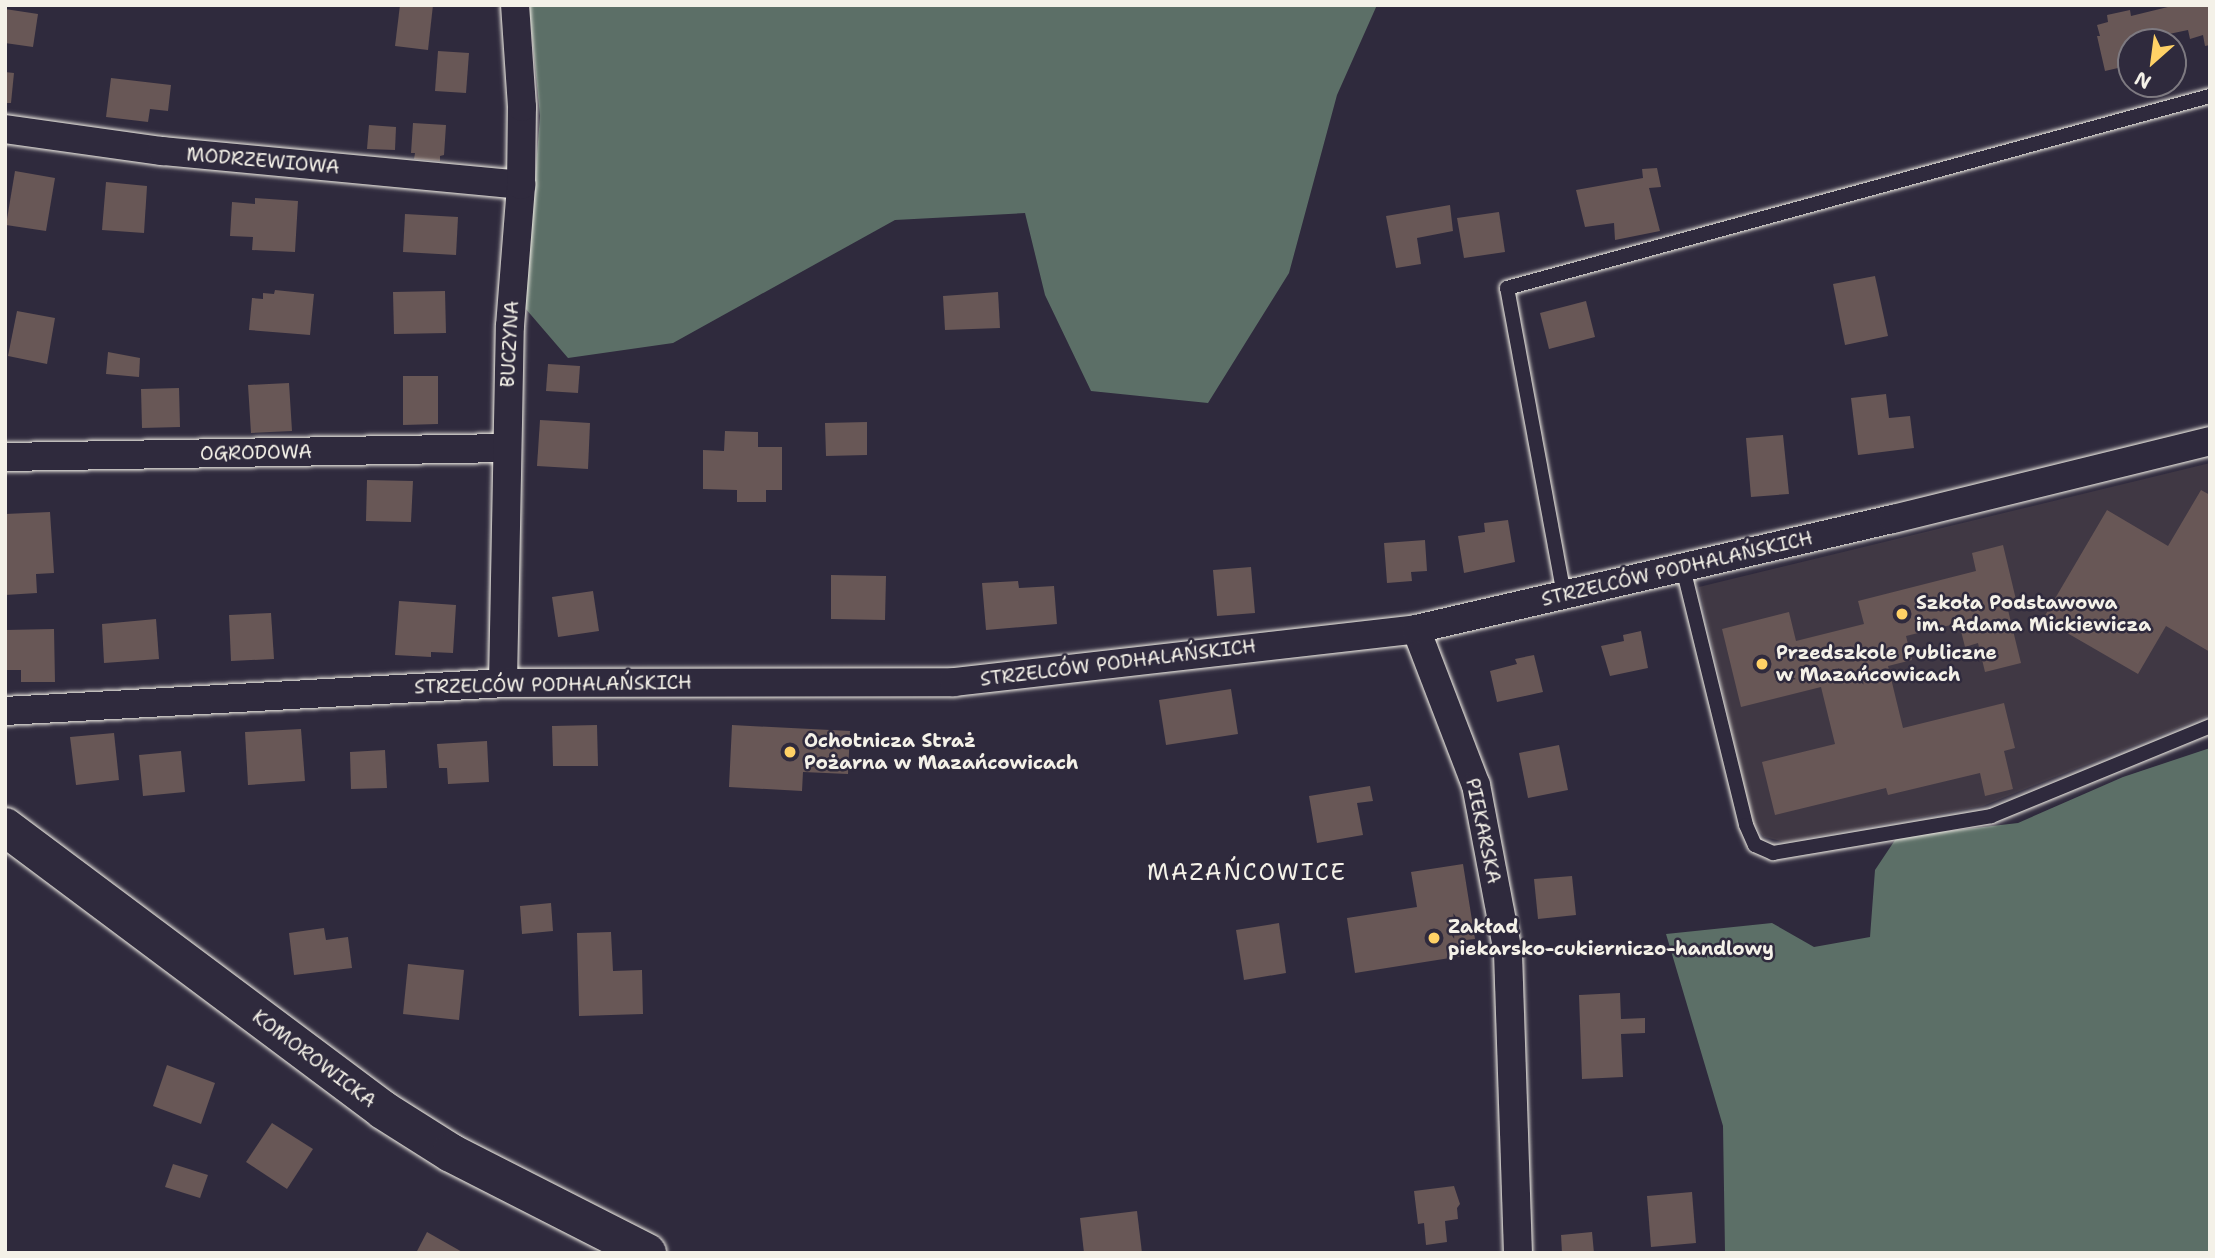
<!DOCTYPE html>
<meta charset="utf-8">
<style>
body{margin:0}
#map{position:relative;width:2215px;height:1258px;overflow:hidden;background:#2f2a3d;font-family:"Shantell Sans",sans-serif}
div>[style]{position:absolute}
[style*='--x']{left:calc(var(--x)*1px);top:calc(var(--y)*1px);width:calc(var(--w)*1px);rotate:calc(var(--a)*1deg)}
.built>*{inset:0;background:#403844}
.green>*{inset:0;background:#5c6f67}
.building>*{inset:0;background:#685756}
.roads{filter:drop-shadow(0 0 2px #f4f1e8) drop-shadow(0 0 2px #f4f1e8)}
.lane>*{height:14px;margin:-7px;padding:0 7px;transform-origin:7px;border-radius:7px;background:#2f2a3d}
.street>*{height:28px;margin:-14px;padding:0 14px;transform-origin:14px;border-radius:14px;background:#2f2a3d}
.secondary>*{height:38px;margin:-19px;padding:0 19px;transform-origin:19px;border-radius:19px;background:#2f2a3d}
.dots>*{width:19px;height:19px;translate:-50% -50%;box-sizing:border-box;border:4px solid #2f2a3d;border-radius:50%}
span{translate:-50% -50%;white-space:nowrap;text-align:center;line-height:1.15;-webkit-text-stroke:5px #2f2a3d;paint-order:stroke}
.street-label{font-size:19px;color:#f4f1e8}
.poi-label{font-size:19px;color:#f4f1e8;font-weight:700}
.left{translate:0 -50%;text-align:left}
.quarter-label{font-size:23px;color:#f4f1e8;letter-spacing:2px}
.frame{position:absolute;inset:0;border:7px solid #f4f1e8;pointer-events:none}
.north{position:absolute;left:2117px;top:28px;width:70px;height:70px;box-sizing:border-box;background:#2f2a3d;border:2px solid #7e7a81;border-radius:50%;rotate:208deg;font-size:19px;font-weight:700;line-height:28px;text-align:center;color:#f4f1e8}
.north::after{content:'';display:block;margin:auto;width:24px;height:32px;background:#ffd166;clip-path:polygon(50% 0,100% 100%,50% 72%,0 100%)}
</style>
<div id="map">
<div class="built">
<i style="clip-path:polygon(2210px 463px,2210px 715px,1983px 806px,1785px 842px,1764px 837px,1752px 822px,1699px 587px)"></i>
</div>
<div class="green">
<i style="clip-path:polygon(529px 5px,1377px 5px,1337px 95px,1289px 273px,1208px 403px,1091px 391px,1045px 295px,1025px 213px,895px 220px,673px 343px,568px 358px,525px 308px,540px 116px)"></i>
<i style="clip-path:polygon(2210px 748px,2210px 1253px,1725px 1253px,1723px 1126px,1666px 934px,1772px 923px,1814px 947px,1870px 937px,1875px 870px,1897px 837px,2018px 823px,2123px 777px)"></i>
</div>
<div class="building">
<i style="clip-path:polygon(400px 5px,433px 5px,428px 50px,395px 46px)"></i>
<i style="clip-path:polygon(2176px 5px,2210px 5px,2210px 45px,2205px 46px,2203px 35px,2190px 39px,2188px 30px,2131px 42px,2131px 53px,2128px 53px,2131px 65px,2105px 71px,2097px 36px,2100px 36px,2097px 25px,2108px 22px,2107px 15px,2130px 10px,2131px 16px)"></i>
<i style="clip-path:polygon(5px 9px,38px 14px,33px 47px,5px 43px)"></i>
<i style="clip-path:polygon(438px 51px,469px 53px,466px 93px,435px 91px)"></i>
<i style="clip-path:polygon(5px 72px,14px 73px,11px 103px,5px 103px)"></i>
<i style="clip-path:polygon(111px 78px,171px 85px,168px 111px,150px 109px,148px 122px,106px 117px)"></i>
<i style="clip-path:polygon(413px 123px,446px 125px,444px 155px,440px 156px,440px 161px,414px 159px,415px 153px,411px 153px)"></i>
<i style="clip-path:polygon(369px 125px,396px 127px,395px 150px,367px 149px)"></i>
<i style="clip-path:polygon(1657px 168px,1661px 187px,1649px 188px,1660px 231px,1615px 240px,1614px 223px,1585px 227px,1576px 190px,1643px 178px,1642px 169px)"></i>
<i style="clip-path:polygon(15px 171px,55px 178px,46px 231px,6px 225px)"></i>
<i style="clip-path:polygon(106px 182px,147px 186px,144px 233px,102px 230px)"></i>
<i style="clip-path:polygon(255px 198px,298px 201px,295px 252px,252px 250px,253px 237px,230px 236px,232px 202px,255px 204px)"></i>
<i style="clip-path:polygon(1450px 205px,1453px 231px,1417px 238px,1421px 264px,1396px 268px,1386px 216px)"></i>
<i style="clip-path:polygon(1499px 212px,1505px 252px,1464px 258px,1457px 218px)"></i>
<i style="clip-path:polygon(405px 214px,458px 217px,456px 255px,403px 252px)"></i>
<i style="clip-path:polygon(1875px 276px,1888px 336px,1845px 345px,1833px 284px)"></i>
<i style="clip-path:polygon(275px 290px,314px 294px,310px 335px,249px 330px,252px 298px,263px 299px,263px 293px,274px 294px)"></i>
<i style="clip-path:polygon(445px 291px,446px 333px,394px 334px,393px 292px)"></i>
<i style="clip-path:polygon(998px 292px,1000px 328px,945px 330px,943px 296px)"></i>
<i style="clip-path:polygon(1586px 301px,1595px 337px,1549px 349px,1540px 313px)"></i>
<i style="clip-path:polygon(17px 311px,55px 318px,47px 364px,8px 356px)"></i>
<i style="clip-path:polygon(108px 352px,140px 358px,139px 377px,106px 374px)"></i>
<i style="clip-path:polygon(548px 364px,580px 366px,578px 393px,546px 391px)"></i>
<i style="clip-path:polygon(403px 376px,438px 376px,438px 424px,403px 425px)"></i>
<i style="clip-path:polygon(289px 383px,292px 431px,251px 433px,248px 385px)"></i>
<i style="clip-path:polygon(179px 388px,180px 427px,142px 428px,141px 389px)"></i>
<i style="clip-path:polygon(1886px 394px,1889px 418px,1910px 416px,1914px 448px,1858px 455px,1851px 398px)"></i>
<i style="clip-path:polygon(540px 420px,590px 423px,588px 469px,537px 466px)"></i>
<i style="clip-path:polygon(867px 422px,867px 455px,826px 456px,825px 423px)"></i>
<i style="clip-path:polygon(725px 431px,758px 432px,758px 447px,782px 447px,782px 490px,766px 490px,766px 502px,737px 502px,737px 490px,703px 489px,703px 450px,724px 451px)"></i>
<i style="clip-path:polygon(1783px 435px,1789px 494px,1751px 497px,1746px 438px)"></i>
<i style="clip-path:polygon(367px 480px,413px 481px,411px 522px,366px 521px)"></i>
<i style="clip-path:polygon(2201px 490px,2210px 495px,2210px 652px,2166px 626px,2138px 674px,2043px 619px,2107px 510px,2168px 546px)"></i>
<i style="clip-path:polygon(50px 512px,54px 573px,36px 574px,37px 593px,5px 595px,5px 514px)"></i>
<i style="clip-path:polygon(1508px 520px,1515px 562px,1464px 573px,1458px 536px,1485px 532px,1484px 523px)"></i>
<i style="clip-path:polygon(1425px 540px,1427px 571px,1411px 572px,1412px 581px,1387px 583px,1384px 543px)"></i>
<i style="clip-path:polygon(2003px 545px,2018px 608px,2008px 610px,2021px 663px,1985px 672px,1978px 643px,1965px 647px,1959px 623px,1906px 636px,1912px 660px,1888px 666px,1903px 728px,2004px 703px,2015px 748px,2004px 751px,2013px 789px,1985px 796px,1980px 773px,1888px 795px,1886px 788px,1775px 815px,1762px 762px,1835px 744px,1821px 687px,1741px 707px,1722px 629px,1789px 612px,1796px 641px,1864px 624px,1858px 601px,1976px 571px,1972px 553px)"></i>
<i style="clip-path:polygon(1251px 567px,1255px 613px,1217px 616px,1213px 570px)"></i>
<i style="clip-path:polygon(831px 575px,886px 576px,885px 620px,831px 619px)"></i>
<i style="clip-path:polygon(1018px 581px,1019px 588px,1054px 586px,1057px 624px,986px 630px,982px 583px)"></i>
<i style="clip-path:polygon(593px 591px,599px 631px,558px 637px,552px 597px)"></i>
<i style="clip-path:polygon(399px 601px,456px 605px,453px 653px,431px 652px,431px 657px,395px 655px)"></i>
<i style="clip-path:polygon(271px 613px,274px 659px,231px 661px,229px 615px)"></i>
<i style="clip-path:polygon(156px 619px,159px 659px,104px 663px,102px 624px)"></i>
<i style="clip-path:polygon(54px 629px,55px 682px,21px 682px,21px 670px,5px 670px,5px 630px)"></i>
<i style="clip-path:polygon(1641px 631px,1648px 668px,1610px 676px,1601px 646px,1624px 641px,1623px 635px)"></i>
<i style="clip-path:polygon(1534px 655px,1543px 692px,1497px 702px,1490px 671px,1517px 664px,1515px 659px)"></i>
<i style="clip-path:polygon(1231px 689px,1238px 734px,1166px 745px,1159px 700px)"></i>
<i style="clip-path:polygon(597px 725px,598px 766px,553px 766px,552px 726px)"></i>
<i style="clip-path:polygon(732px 725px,850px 731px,848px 774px,803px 772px,802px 791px,729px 787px)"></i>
<i style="clip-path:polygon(301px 729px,305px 781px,248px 785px,245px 732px)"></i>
<i style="clip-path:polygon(114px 733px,119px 780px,76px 785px,70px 737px)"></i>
<i style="clip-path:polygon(487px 741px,489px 782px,448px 784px,447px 768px,439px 768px,437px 744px)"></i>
<i style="clip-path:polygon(1559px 745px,1568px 790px,1528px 798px,1519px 753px)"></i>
<i style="clip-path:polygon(385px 750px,387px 788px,351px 789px,350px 752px)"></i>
<i style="clip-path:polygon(181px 751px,185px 792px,143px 796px,139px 755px)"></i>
<i style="clip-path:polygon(1370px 786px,1373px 801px,1357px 803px,1363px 835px,1317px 843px,1309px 796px)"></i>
<i style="clip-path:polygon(1463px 864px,1475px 939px,1466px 940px,1469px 955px,1355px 973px,1347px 918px,1417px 907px,1411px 872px)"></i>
<i style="clip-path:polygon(1572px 876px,1576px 915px,1538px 919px,1534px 879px)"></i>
<i style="clip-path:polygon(551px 903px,553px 931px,522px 934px,520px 906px)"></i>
<i style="clip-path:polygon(1279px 923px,1286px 973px,1244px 980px,1236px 930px)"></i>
<i style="clip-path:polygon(324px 928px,326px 940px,348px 937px,352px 968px,294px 975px,289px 933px)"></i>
<i style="clip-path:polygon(611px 932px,613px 971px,642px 970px,643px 1014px,579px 1016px,577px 933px)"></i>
<i style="clip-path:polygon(408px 964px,464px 970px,459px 1020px,403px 1014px)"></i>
<i style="clip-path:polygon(1620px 993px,1621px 1019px,1645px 1018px,1645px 1033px,1621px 1034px,1623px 1077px,1582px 1079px,1579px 995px)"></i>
<i style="clip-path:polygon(167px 1065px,215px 1083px,201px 1124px,153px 1106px)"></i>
<i style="clip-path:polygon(272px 1123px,313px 1149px,287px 1189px,246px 1162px)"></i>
<i style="clip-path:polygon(173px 1164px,208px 1175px,200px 1198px,165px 1187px)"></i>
<i style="clip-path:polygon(1454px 1186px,1460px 1204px,1457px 1208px,1458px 1219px,1445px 1221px,1447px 1242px,1426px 1245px,1424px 1223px,1418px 1224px,1414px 1191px)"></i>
<i style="clip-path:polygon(1692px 1192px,1696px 1243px,1651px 1247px,1647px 1196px)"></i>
<i style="clip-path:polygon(1137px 1211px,1142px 1253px,1084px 1253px,1080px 1218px)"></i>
<i style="clip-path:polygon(427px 1232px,464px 1253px,416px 1253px)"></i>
<i style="clip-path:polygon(1592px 1232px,1594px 1253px,1562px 1253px,1561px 1235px)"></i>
</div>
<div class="roads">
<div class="lane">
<i style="--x:1683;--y:568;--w:265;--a:76.2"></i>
<i style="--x:1746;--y:825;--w:22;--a:66"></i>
<i style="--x:1755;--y:845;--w:20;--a:24"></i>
<i style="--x:1773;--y:853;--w:221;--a:-9.6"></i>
<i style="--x:1991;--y:816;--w:237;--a:-22.3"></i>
<i style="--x:1564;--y:595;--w:312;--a:-100.5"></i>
<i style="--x:1507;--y:288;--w:729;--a:-15.28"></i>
</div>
<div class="street">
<i style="--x:5;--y:129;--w:159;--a:8"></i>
<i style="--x:162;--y:151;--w:361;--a:5.4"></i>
<i style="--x:5;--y:457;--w:501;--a:-1.03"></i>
<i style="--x:1416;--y:629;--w:167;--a:69"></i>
<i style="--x:1476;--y:785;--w:171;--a:79.2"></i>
<i style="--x:1508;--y:953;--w:300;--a:88.1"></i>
<i style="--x:503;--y:683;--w:357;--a:-88.9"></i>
<i style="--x:510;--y:326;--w:141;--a:-85.5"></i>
<i style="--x:521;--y:185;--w:78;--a:-89.3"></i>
<i style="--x:522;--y:107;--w:102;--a:-93.9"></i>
<i style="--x:5;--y:711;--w:499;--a:-3.2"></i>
<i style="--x:503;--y:683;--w:451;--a:-0.1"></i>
<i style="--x:954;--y:682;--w:465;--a:-6.5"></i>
<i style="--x:1416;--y:629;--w:490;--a:-13"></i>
<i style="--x:1893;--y:519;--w:326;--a:-13.8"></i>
</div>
<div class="secondary">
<i style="--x:5;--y:827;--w:472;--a:36.8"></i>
<i style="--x:383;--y:1110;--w:80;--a:32.3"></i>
<i style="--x:451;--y:1153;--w:220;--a:27"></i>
</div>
</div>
<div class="dots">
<i style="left:1902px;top:614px;background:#ffd166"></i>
<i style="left:1762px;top:664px;background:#ffd166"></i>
<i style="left:790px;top:752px;background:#ffd166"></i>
<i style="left:1434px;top:938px;background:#ffd166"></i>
</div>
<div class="street-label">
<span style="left:263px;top:161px;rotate:5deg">MODRZEWIOWA</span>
<span style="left:510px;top:344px;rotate:-87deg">BUCZYNA</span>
<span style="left:256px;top:453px;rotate:-1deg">OGRODOWA</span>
<span style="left:1677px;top:569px;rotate:-13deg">STRZELCÓW PODHALAŃSKICH</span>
<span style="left:1118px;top:663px;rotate:-7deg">STRZELCÓW PODHALAŃSKICH</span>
<span style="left:553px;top:685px;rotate:-1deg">STRZELCÓW PODHALAŃSKICH</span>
<span style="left:1483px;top:831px;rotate:78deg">PIEKARSKA</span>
<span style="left:314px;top:1059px;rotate:37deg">KOMOROWICKA</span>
</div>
<div class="poi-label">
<span class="left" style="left:1916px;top:614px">Szkoła Podstawowa<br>im. Adama Mickiewicza</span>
<span class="left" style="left:1776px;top:664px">Przedszkole Publiczne<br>w Mazańcowicach</span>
<span class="left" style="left:804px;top:752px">Ochotnicza Straż<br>Pożarna w Mazańcowicach</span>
<span class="left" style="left:1448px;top:938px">Zakład<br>piekarsko-cukierniczo-handlowy</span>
</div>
<div class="quarter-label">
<span style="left:1247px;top:872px">MAZAŃCOWICE</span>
</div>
<div class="frame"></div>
<div class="north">N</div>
</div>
